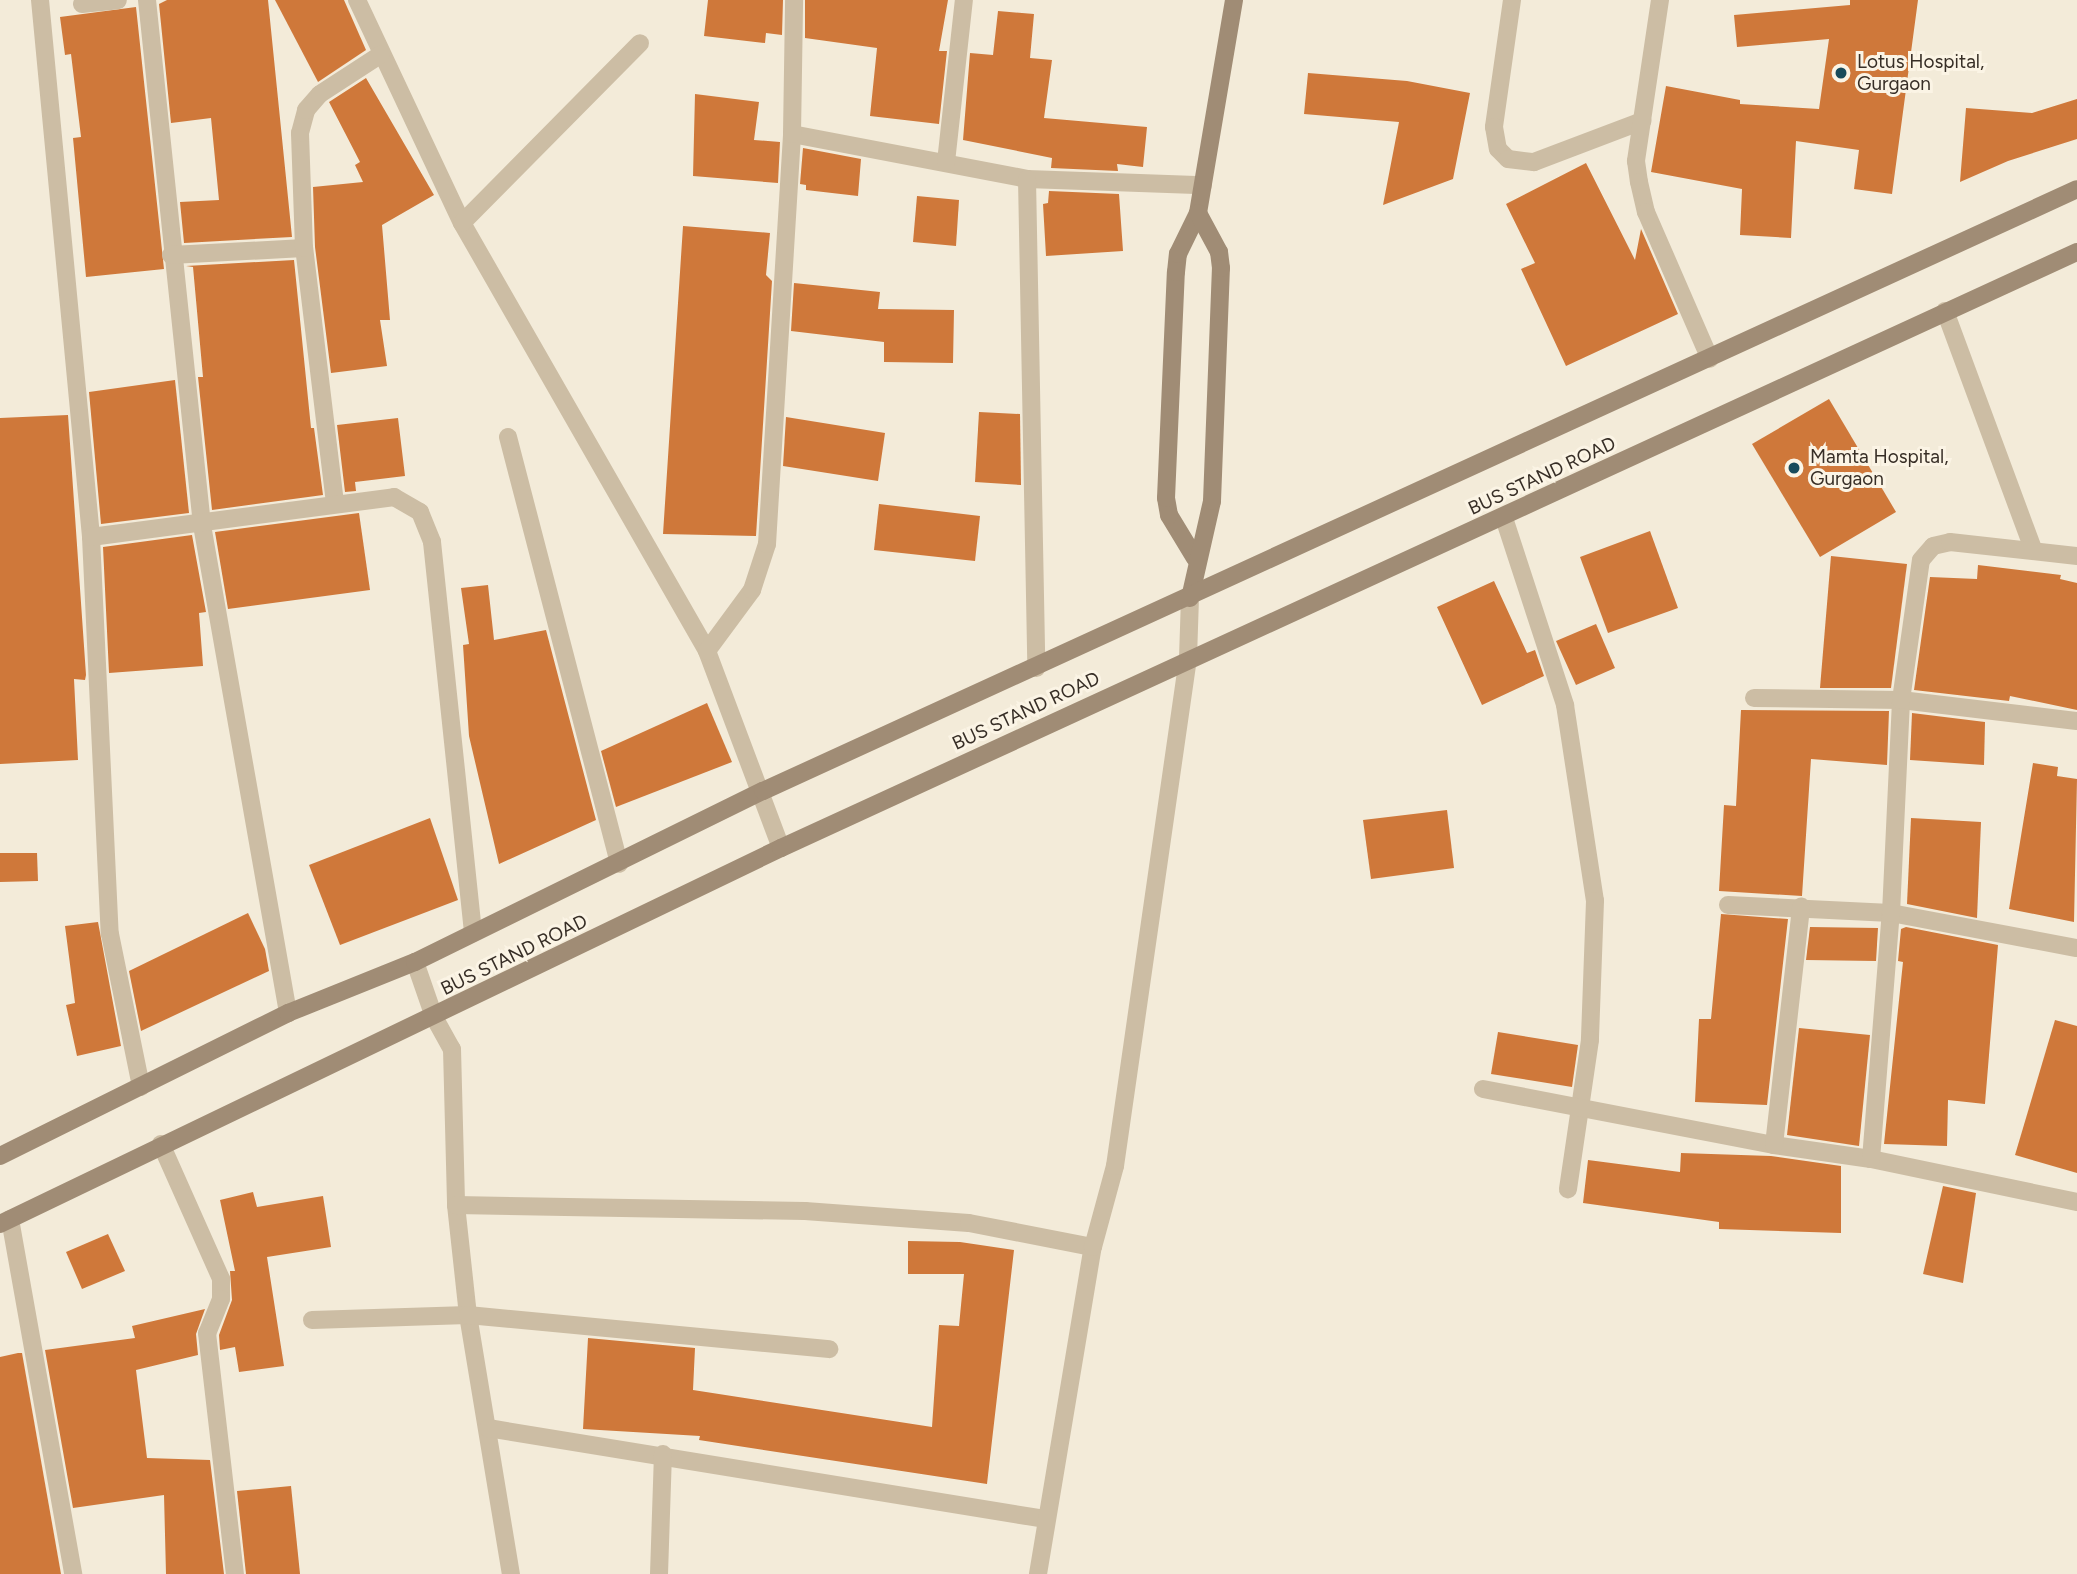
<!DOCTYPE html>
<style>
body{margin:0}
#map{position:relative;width:2077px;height:1574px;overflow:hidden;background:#f3ebd9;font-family:Figtree,sans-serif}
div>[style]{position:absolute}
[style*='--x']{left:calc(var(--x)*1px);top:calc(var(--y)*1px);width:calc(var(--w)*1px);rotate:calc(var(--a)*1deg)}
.building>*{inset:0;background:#cf783a}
.street>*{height:18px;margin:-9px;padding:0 9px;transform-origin:9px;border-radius:9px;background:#ccbda4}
.secondary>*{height:18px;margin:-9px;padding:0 9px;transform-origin:9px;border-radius:9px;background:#a08c75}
.dots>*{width:19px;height:19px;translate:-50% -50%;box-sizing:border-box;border:4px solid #fbf4e5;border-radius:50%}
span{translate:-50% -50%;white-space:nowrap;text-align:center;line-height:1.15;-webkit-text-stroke:6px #fbf4e5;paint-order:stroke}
.poi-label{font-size:19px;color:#372e26}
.left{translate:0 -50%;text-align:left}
.street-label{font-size:19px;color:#372e26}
</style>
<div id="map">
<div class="building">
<i style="clip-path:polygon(167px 0,268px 0,292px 237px,184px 243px,180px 202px,219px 200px,211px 118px,171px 123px,159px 4px)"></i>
<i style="clip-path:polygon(275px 0,344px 0,366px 50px,318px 82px)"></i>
<i style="clip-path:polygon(708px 0,783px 0,782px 35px,766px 33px,765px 43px,704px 36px)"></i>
<i style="clip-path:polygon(805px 0,948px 0,939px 51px,947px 51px,939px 124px,870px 116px,877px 48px,805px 38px)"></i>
<i style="clip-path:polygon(1850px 0,1918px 0,1892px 194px,1854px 189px,1859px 150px,1796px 141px,1791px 238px,1740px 235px,1742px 189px,1651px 172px,1666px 86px,1740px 100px,1740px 104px,1819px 109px,1829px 39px,1737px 47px,1734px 15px,1850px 5px)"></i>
<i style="clip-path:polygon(136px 7px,164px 269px,86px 277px,73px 138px,81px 137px,71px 54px,65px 55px,60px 17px)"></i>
<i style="clip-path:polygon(998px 11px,1034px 14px,1030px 58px,1052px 60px,1044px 118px,1147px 127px,1143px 167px,1117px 164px,1118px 171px,1051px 168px,1052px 158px,963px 140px,970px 53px,993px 55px)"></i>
<i style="clip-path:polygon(1308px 73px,1407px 81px,1470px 93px,1453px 179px,1383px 205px,1399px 122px,1304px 114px)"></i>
<i style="clip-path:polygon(366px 78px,434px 195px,382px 225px,390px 320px,380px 320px,387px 366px,331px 373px,315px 247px,313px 187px,363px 182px,355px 165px,360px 162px,329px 102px)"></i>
<i style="clip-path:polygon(695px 94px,759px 102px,754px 140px,780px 142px,778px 183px,693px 176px)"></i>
<i style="clip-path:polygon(2077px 99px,2077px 139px,2008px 161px,1960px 182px,1966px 108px,2032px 113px)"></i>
<i style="clip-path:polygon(803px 148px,861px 159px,858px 196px,806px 190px,806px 185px,800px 184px)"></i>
<i style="clip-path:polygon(1586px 163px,1635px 260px,1641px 229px,1678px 314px,1566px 366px,1521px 269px,1535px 263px,1506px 204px)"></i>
<i style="clip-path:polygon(1049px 191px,1119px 194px,1123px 251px,1046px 256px,1043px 204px,1048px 203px)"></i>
<i style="clip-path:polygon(917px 196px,959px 200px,956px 246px,913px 242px)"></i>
<i style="clip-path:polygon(683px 226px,770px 233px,766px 275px,772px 281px,756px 536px,663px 534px)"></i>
<i style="clip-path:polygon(294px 260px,311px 428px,314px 428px,323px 495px,212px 510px,198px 377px,203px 377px,193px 267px,186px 266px)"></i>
<i style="clip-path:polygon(794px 283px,880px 292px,878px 309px,954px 310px,953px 363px,884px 362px,884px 342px,791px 331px)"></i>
<i style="clip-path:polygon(175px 380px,189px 513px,101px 524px,89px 392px)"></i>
<i style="clip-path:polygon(1829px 399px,1896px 512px,1820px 557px,1752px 444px)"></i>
<i style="clip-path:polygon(979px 412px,1020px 414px,1021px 485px,975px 482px)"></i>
<i style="clip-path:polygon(68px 415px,86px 675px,85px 680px,74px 679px,78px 760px,0 764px,0 418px)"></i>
<i style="clip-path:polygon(786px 417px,885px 433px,878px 481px,783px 466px)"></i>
<i style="clip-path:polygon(398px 418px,405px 476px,355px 482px,356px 491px,345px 492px,337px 425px)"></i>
<i style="clip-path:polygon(879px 504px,980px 516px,975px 561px,874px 550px)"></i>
<i style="clip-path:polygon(359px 513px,370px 590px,228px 609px,215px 532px)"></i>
<i style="clip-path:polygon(1650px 531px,1678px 608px,1608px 633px,1580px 557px)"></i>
<i style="clip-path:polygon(192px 535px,206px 612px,199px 613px,203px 666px,109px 673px,103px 547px)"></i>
<i style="clip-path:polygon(1831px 556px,1907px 564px,1891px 688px,1820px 688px)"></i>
<i style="clip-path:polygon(1978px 565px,2061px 575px,2060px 579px,2077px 583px,2077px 710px,2010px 696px,2009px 701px,1914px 690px,1930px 577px,1977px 579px)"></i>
<i style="clip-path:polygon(1494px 581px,1527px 653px,1535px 650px,1544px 676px,1482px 705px,1437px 607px)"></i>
<i style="clip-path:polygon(488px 585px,494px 640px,546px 630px,596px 820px,499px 864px,469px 736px,463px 645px,469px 644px,461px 588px)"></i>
<i style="clip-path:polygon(1596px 624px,1615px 668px,1576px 685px,1556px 641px)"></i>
<i style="clip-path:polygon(707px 703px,732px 762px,616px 807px,601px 751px)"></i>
<i style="clip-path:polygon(1741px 710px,1889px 711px,1887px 765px,1811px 759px,1802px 896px,1719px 891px,1724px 805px,1736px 806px)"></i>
<i style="clip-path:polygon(1912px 713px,1985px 722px,1984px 765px,1910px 760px)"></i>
<i style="clip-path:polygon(2033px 763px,2058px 767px,2057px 776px,2077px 779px,2074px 922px,2009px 909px)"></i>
<i style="clip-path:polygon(1447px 810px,1454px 868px,1371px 879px,1363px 820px)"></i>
<i style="clip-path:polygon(430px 818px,458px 900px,340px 945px,309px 865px)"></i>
<i style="clip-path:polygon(1911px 818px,1981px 822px,1977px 918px,1907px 904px)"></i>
<i style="clip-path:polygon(0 853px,37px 853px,38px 881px,0 882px)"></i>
<i style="clip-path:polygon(248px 913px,265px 949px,269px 971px,141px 1031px,129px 971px)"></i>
<i style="clip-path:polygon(1721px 914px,1788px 919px,1767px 1105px,1695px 1102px,1699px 1019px,1711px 1019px)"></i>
<i style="clip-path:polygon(98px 922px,121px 1046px,77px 1056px,66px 1005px,75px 1003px,65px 926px)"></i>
<i style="clip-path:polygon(1810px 927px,1878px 928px,1876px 961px,1806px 960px)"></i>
<i style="clip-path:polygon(1906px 927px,1998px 945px,1985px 1104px,1948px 1100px,1947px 1146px,1884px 1144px,1903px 962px,1898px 961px,1901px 929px)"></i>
<i style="clip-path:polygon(2055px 1020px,2077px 1026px,2077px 1173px,2015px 1155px)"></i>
<i style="clip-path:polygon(1799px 1028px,1870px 1035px,1859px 1146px,1787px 1135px)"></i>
<i style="clip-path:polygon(1498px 1032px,1578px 1045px,1572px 1087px,1491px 1074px)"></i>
<i style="clip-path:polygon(1681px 1153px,1771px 1156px,1841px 1166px,1841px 1233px,1719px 1229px,1719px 1222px,1583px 1203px,1588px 1160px,1680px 1172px)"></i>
<i style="clip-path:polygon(1943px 1186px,1976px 1193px,1963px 1283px,1923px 1274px)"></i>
<i style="clip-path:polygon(253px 1192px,257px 1207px,323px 1196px,331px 1247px,267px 1257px,284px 1366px,239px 1372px,235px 1347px,220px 1350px,219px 1335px,232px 1300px,230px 1271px,235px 1271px,220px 1200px)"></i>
<i style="clip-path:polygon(108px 1234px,125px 1271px,82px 1289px,66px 1252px)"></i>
<i style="clip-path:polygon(908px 1241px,960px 1242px,1014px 1250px,987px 1484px,699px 1440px,700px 1436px,583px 1429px,588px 1338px,695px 1348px,693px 1390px,932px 1427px,939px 1325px,959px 1326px,964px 1274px,908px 1274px)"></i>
<i style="clip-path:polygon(205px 1309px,196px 1334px,198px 1355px,136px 1370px,147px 1458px,210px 1460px,224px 1574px,166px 1574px,164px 1495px,73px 1508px,45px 1350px,135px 1338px,132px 1326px)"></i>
<i style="clip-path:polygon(18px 1353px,22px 1353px,61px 1574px,0 1574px,0 1357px)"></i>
<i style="clip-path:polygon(291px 1486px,300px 1574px,246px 1574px,237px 1491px)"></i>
</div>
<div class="street">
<i style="--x:40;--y:0;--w:539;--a:84.57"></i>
<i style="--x:91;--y:537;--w:397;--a:87.3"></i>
<i style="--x:110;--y:934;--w:156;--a:78.5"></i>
<i style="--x:147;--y:0;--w:528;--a:84.02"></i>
<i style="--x:202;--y:525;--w:496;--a:80"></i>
<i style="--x:357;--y:0;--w:246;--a:64.8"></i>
<i style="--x:462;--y:223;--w:493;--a:60.2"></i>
<i style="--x:707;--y:651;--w:210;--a:69.4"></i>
<i style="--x:1512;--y:0;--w:128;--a:98.1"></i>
<i style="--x:1494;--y:127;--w:22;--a:80"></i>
<i style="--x:1498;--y:149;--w:14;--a:45"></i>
<i style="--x:1508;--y:159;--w:26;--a:7"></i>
<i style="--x:1534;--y:162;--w:116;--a:-20.8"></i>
<i style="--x:1660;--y:0;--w:163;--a:98.5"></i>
<i style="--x:1636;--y:161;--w:21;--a:82"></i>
<i style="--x:1639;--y:182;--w:31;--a:77"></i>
<i style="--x:1646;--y:212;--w:160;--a:66.5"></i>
<i style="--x:82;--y:4;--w:36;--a:-6"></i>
<i style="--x:792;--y:134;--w:239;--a:10.8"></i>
<i style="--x:1027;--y:179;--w:176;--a:2"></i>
<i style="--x:946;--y:162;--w:163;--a:-83.7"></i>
<i style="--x:1027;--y:179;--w:489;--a:88.9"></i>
<i style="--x:462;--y:223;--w:253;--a:-45.3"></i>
<i style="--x:171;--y:255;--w:133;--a:-3"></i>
<i style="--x:1945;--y:311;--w:254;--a:69.7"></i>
<i style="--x:508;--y:437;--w:441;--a:75.4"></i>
<i style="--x:335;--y:503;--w:257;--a:-96.9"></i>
<i style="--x:304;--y:248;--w:115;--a:-92"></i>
<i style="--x:300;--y:133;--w:24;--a:-75"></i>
<i style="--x:306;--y:110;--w:21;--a:-49"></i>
<i style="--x:320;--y:94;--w:72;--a:-33"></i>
<i style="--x:1504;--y:518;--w:197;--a:71.9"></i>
<i style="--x:1565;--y:705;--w:198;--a:81.3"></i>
<i style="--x:1595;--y:901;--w:139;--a:92.1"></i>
<i style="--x:1590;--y:1040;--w:151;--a:98.4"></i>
<i style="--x:91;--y:537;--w:306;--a:-7.5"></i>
<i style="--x:394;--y:497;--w:30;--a:30"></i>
<i style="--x:420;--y:512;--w:32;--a:68"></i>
<i style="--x:432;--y:542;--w:393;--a:84"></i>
<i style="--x:707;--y:651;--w:76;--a:-53.6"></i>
<i style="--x:752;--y:590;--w:48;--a:-71.9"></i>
<i style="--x:767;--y:544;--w:411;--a:-86.5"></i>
<i style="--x:792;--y:134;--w:134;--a:-89.1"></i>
<i style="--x:1754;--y:698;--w:147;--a:0.8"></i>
<i style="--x:1901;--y:700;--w:177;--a:6.8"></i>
<i style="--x:1728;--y:905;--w:163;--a:2.8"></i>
<i style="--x:1891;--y:913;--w:189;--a:10.7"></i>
<i style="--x:415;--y:962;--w:58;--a:70.9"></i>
<i style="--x:434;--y:1017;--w:37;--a:61"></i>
<i style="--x:452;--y:1049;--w:156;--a:88.5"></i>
<i style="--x:456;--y:1205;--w:111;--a:83.8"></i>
<i style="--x:468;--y:1315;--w:263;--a:80.6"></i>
<i style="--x:1483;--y:1089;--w:296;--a:10.9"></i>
<i style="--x:1774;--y:1145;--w:98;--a:8.2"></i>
<i style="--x:1871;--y:1159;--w:210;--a:11.8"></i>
<i style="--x:161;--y:1144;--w:148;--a:66"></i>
<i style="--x:221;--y:1279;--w:20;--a:90"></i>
<i style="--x:221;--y:1299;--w:37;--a:112"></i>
<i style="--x:207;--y:1333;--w:243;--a:83.4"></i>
<i style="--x:1774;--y:1145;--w:240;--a:-83.5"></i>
<i style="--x:1871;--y:1159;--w:247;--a:-85.4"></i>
<i style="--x:1891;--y:913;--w:213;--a:-87.3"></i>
<i style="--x:1901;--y:700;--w:141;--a:-81.9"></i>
<i style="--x:1921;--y:560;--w:18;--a:-49"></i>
<i style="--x:1933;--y:546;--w:17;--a:-13"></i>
<i style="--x:1950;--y:542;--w:128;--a:6.3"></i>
<i style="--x:456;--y:1205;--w:349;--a:1"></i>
<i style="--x:805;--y:1211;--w:164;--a:4.2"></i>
<i style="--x:969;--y:1223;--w:126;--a:11"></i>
<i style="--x:10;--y:1219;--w:361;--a:79.9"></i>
<i style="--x:312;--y:1320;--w:156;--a:-1.8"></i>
<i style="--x:468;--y:1315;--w:363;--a:5.4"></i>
<i style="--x:488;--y:1428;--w:564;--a:9.28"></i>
<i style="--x:659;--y:1574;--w:120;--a:-88.1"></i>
<i style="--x:1038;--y:1574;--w:332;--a:-80.5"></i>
<i style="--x:1093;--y:1247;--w:84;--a:-74.8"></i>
<i style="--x:1115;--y:1166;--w:513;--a:-81.82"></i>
<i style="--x:1188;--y:658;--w:60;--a:-88.1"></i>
</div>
<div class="secondary">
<i style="--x:1195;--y:558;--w:50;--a:-121.2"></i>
<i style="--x:1169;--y:515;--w:17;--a:-100"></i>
<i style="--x:1166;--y:498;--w:226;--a:-87.5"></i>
<i style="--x:1176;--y:272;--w:18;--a:-84"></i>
<i style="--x:1178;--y:254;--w:46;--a:-64"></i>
<i style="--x:1198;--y:213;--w:216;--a:-80.4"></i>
<i style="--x:1190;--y:598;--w:99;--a:-77.2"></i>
<i style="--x:1212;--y:501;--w:233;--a:-87.8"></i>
<i style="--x:1221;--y:268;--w:16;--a:-97"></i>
<i style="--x:1219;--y:252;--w:44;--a:-118.3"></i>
<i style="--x:0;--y:1156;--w:322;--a:-26.4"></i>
<i style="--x:288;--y:1013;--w:137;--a:-21.9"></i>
<i style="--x:415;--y:962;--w:388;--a:-26.2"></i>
<i style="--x:763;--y:791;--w:1445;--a:-24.61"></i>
<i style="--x:0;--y:1224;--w:867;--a:-25.71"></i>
<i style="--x:781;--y:848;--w:1426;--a:-24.7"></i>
</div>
<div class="dots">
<i style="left:1841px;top:73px;background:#184b5b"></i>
<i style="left:1794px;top:468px;background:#184b5b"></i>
</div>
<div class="poi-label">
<span class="left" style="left:1857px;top:73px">Lotus Hospital,<br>Gurgaon</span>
<span class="left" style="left:1810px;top:468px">Mamta Hospital,<br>Gurgaon</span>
</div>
<div class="street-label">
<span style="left:1542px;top:476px;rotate:-25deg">BUS STAND ROAD</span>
<span style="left:1026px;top:711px;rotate:-25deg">BUS STAND ROAD</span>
<span style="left:514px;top:955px;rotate:-26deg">BUS STAND ROAD</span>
</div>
</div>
